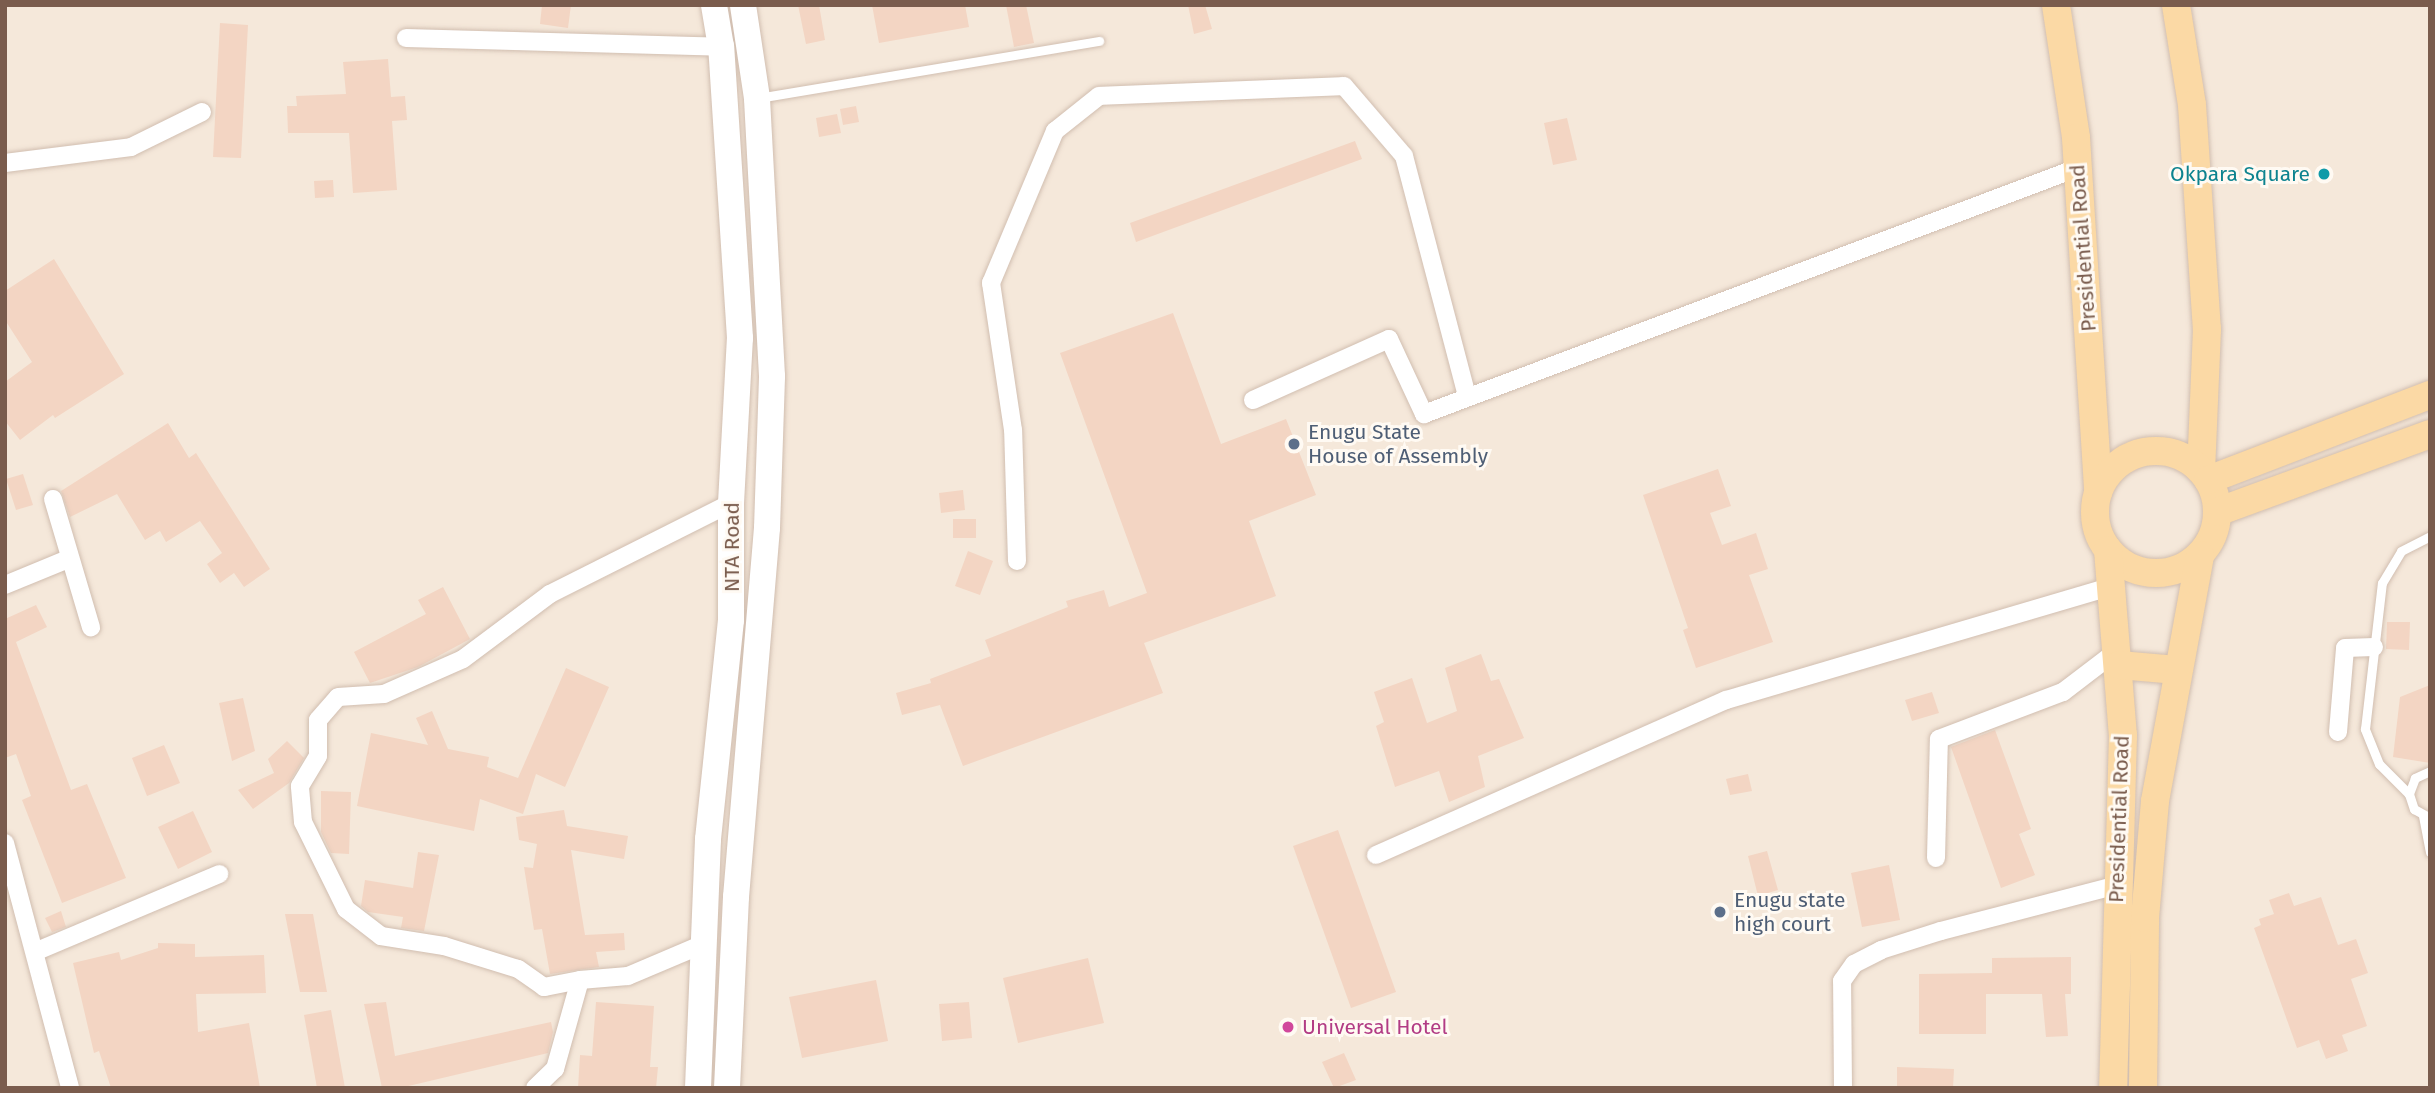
<!DOCTYPE html>
<style>
body{margin:0}
#map{position:relative;width:2435px;height:1093px;overflow:hidden;background:#fdf6ec;font-family:"Fira Sans",sans-serif}
div>[style]{position:absolute}
[style*='--x']{left:calc(var(--x)*1px);top:calc(var(--y)*1px);width:calc(var(--w)*1px);rotate:calc(var(--a)*1deg)}
.residential>*{inset:0;background:#f5e8da}
.building>*{inset:0;background:#f3d5c3}
.roads{filter:drop-shadow(0 0 2px #d1beb0) drop-shadow(0 0 2px #d1beb0)}
.lane>*{height:9px;margin:-4.5px;padding:0 4.5px;transform-origin:4.5px;border-radius:4.5px;background:#fff}
.street>*{height:18px;margin:-9px;padding:0 9px;transform-origin:9px;border-radius:9px;background:#fff}
.secondary>*{height:26px;margin:-13px;padding:0 13px;transform-origin:13px;border-radius:13px;background:#fff}
.primary>*{height:28px;margin:-14px;padding:0 14px;transform-origin:14px;border-radius:14px;background:#fbd9a5}
.primary>.ring{margin:-14px;padding:0;box-sizing:content-box;background:none;border:28px solid #fbd9a5;border-radius:50%}
.dots>*{width:19px;height:19px;translate:-50% -50%;box-sizing:border-box;border:4px solid #fffaf3;border-radius:50%}
span{translate:-50% -50%;white-space:nowrap;text-align:center;line-height:1.15;-webkit-text-stroke:6px #fffaf3;paint-order:stroke}
.culture-label{font-size:21px;color:#0d838f}
.right{translate:-100% -50%;text-align:right}
.street-label{font-size:21px;color:#7a5c4d}
.service-label{font-size:21px;color:#4e5e75}
.left{translate:0 -50%;text-align:left}
.hotel-label{font-size:21px;color:#b23c85}
.frame{position:absolute;inset:0;border:7px solid #7a5c4d;pointer-events:none}
</style>
<div id="map">
<div class="residential">
<i style="clip-path:polygon(5px 5px,2430px 5px,2430px 1088px,5px 1088px)"></i>
</div>
<div class="building">
<i style="clip-path:polygon(542px 5px,571px 5px,568px 28px,540px 24px)"></i>
<i style="clip-path:polygon(798px 5px,819px 5px,825px 40px,806px 44px)"></i>
<i style="clip-path:polygon(872px 5px,965px 5px,969px 27px,879px 43px)"></i>
<i style="clip-path:polygon(1006px 5px,1026px 5px,1034px 43px,1014px 47px)"></i>
<i style="clip-path:polygon(1188px 5px,1205px 5px,1212px 29px,1194px 34px)"></i>
<i style="clip-path:polygon(220px 23px,248px 25px,241px 158px,213px 157px)"></i>
<i style="clip-path:polygon(388px 59px,391px 97px,405px 96px,407px 120px,392px 121px,397px 190px,353px 193px,349px 133px,288px 133px,287px 106px,297px 106px,296px 96px,346px 94px,343px 62px)"></i>
<i style="clip-path:polygon(856px 106px,859px 122px,843px 125px,840px 109px)"></i>
<i style="clip-path:polygon(837px 114px,841px 133px,819px 137px,816px 118px)"></i>
<i style="clip-path:polygon(1567px 118px,1577px 160px,1553px 165px,1544px 123px)"></i>
<i style="clip-path:polygon(1355px 141px,1362px 159px,1136px 242px,1130px 223px)"></i>
<i style="clip-path:polygon(333px 180px,334px 197px,315px 198px,314px 181px)"></i>
<i style="clip-path:polygon(54px 259px,124px 374px,55px 418px,53px 415px,20px 440px,5px 421px,5px 382px,32px 362px,5px 320px,5px 291px)"></i>
<i style="clip-path:polygon(1173px 313px,1221px 444px,1286px 419px,1316px 495px,1249px 521px,1276px 596px,1144px 643px,1163px 693px,963px 766px,940px 705px,902px 715px,896px 693px,931px 683px,930px 679px,991px 656px,985px 640px,1068px 607px,1066px 601px,1104px 590px,1109px 607px,1147px 593px,1060px 353px)"></i>
<i style="clip-path:polygon(168px 423px,189px 458px,196px 453px,270px 569px,244px 587px,234px 573px,220px 583px,207px 564px,222px 553px,200px 521px,166px 542px,160px 531px,145px 540px,117px 494px,70px 517px,61px 491px)"></i>
<i style="clip-path:polygon(1718px 469px,1731px 506px,1710px 513px,1722px 545px,1756px 533px,1768px 569px,1749px 575px,1773px 642px,1696px 668px,1683px 630px,1688px 628px,1643px 495px)"></i>
<i style="clip-path:polygon(23px 474px,33px 505px,16px 510px,6px 479px)"></i>
<i style="clip-path:polygon(963px 490px,965px 510px,941px 513px,939px 493px)"></i>
<i style="clip-path:polygon(953px 519px,976px 519px,976px 538px,953px 538px)"></i>
<i style="clip-path:polygon(968px 551px,993px 561px,980px 595px,955px 586px)"></i>
<i style="clip-path:polygon(443px 587px,470px 639px,418px 667px,370px 683px,354px 652px,426px 614px,418px 600px)"></i>
<i style="clip-path:polygon(36px 605px,47px 627px,16px 642px,71px 790px,87px 784px,126px 878px,62px 903px,22px 800px,31px 796px,16px 754px,5px 758px,5px 619px)"></i>
<i style="clip-path:polygon(2387px 622px,2410px 622px,2409px 650px,2386px 649px)"></i>
<i style="clip-path:polygon(1481px 654px,1491px 681px,1499px 679px,1524px 738px,1478px 756px,1485px 787px,1449px 802px,1439px 771px,1395px 787px,1376px 726px,1384px 722px,1374px 692px,1412px 678px,1427px 723px,1457px 711px,1445px 668px)"></i>
<i style="clip-path:polygon(566px 668px,609px 687px,565px 787px,536px 774px,523px 814px,480px 799px,474px 831px,357px 806px,371px 733px,428px 745px,416px 718px,432px 711px,448px 749px,489px 757px,487px 767px,518px 778px)"></i>
<i style="clip-path:polygon(2430px 685px,2430px 763px,2393px 757px,2400px 697px)"></i>
<i style="clip-path:polygon(1932px 692px,1939px 713px,1912px 721px,1905px 700px)"></i>
<i style="clip-path:polygon(243px 698px,255px 751px,232px 761px,219px 703px)"></i>
<i style="clip-path:polygon(1995px 730px,2031px 829px,2019px 834px,2035px 875px,2001px 888px,1951px 747px)"></i>
<i style="clip-path:polygon(287px 741px,304px 758px,289px 783px,253px 809px,238px 790px,274px 773px,268px 759px)"></i>
<i style="clip-path:polygon(164px 745px,180px 783px,147px 796px,132px 758px)"></i>
<i style="clip-path:polygon(1748px 774px,1752px 791px,1730px 795px,1726px 779px)"></i>
<i style="clip-path:polygon(321px 791px,351px 792px,349px 854px,331px 853px,321px 832px)"></i>
<i style="clip-path:polygon(564px 810px,567px 826px,628px 836px,624px 859px,571px 850px,585px 935px,624px 933px,625px 950px,596px 952px,599px 967px,550px 974px,542px 929px,534px 930px,524px 867px,533px 868px,537px 844px,519px 840px,516px 817px)"></i>
<i style="clip-path:polygon(193px 811px,212px 852px,178px 869px,158px 827px)"></i>
<i style="clip-path:polygon(1338px 830px,1396px 992px,1351px 1008px,1293px 846px)"></i>
<i style="clip-path:polygon(1767px 851px,1778px 890px,1758px 896px,1748px 856px)"></i>
<i style="clip-path:polygon(418px 852px,439px 855px,424px 931px,401px 928px,403px 917px,368px 912px,361px 906px,365px 880px,413px 888px)"></i>
<i style="clip-path:polygon(1889px 865px,1900px 920px,1862px 927px,1851px 873px)"></i>
<i style="clip-path:polygon(2289px 893px,2294px 906px,2321px 897px,2338px 945px,2356px 939px,2368px 973px,2351px 979px,2367px 1026px,2342px 1035px,2348px 1051px,2326px 1059px,2319px 1040px,2297px 1048px,2254px 928px,2261px 925px,2259px 919px,2274px 914px,2269px 900px)"></i>
<i style="clip-path:polygon(61px 911px,66px 927px,52px 932px,45px 918px)"></i>
<i style="clip-path:polygon(285px 914px,313px 914px,327px 992px,300px 992px)"></i>
<i style="clip-path:polygon(158px 943px,195px 944px,195px 957px,264px 955px,266px 993px,196px 994px,198px 1032px,249px 1023px,260px 1088px,111px 1088px,99px 1051px,94px 1053px,73px 963px,119px 952px,121px 960px,158px 948px)"></i>
<i style="clip-path:polygon(2071px 957px,2071px 994px,2065px 994px,2068px 1036px,2046px 1037px,2042px 994px,1986px 994px,1986px 1034px,1919px 1034px,1919px 974px,1992px 973px,1992px 958px)"></i>
<i style="clip-path:polygon(1088px 958px,1104px 1023px,1018px 1043px,1003px 978px)"></i>
<i style="clip-path:polygon(876px 980px,888px 1041px,802px 1058px,789px 997px)"></i>
<i style="clip-path:polygon(386px 1002px,395px 1056px,551px 1022px,553px 1032px,548px 1053px,400px 1088px,382px 1088px,364px 1004px)"></i>
<i style="clip-path:polygon(596px 1002px,654px 1006px,650px 1067px,658px 1067px,656px 1088px,578px 1088px,580px 1055px,592px 1056px)"></i>
<i style="clip-path:polygon(969px 1002px,972px 1038px,942px 1041px,939px 1004px)"></i>
<i style="clip-path:polygon(331px 1010px,345px 1088px,317px 1088px,304px 1015px)"></i>
<i style="clip-path:polygon(1344px 1053px,1356px 1080px,1334px 1088px,1322px 1062px)"></i>
<i style="clip-path:polygon(1897px 1067px,1954px 1069px,1953px 1088px,1897px 1088px)"></i>
</div>
<div class="roads">
<div class="lane">
<i style="--x:758;--y:98;--w:346;--a:-9.5"></i>
<i style="--x:2430;--y:771;--w:17;--a:155"></i>
<i style="--x:2415;--y:778;--w:17;--a:111"></i>
<i style="--x:2409;--y:794;--w:16;--a:72"></i>
<i style="--x:2414;--y:809;--w:18;--a:29"></i>
<i style="--x:2409;--y:794;--w:42;--a:-135"></i>
<i style="--x:2379;--y:764;--w:38;--a:-112"></i>
<i style="--x:2365;--y:729;--w:147;--a:-83.4"></i>
<i style="--x:2382;--y:583;--w:37;--a:-59"></i>
<i style="--x:2401;--y:551;--w:33;--a:-27"></i>
<i style="--x:2423;--y:816;--w:37;--a:79"></i>
</div>
<div class="street">
<i style="--x:406;--y:38;--w:315;--a:1.6"></i>
<i style="--x:5;--y:163;--w:127;--a:-7.2"></i>
<i style="--x:131;--y:147;--w:79;--a:-26.2"></i>
<i style="--x:1253;--y:400;--w:149;--a:-24.2"></i>
<i style="--x:1389;--y:339;--w:83;--a:65"></i>
<i style="--x:1424;--y:414;--w:698;--a:-20.64"></i>
<i style="--x:53;--y:499;--w:134;--a:73.5"></i>
<i style="--x:1017;--y:561;--w:131;--a:-91.7"></i>
<i style="--x:1013;--y:430;--w:149;--a:-98.5"></i>
<i style="--x:991;--y:283;--w:165;--a:-67.2"></i>
<i style="--x:1055;--y:131;--w:56;--a:-38.5"></i>
<i style="--x:1099;--y:96;--w:245;--a:-2.3"></i>
<i style="--x:1344;--y:86;--w:92;--a:49.4"></i>
<i style="--x:1404;--y:156;--w:248;--a:75.3"></i>
<i style="--x:5;--y:585;--w:68;--a:-22.4"></i>
<i style="--x:2338;--y:732;--w:84;--a:-85.2"></i>
<i style="--x:2345;--y:648;--w:29;--a:-2"></i>
<i style="--x:5;--y:843;--w:253;--a:75.1"></i>
<i style="--x:1376;--y:855;--w:383;--a:-23.9"></i>
<i style="--x:1726;--y:700;--w:401;--a:-16.4"></i>
<i style="--x:1936;--y:858;--w:119;--a:-88.6"></i>
<i style="--x:1939;--y:739;--w:133;--a:-20.8"></i>
<i style="--x:2063;--y:692;--w:69;--a:-37.4"></i>
<i style="--x:37;--y:951;--w:198;--a:-22.9"></i>
<i style="--x:580;--y:980;--w:37;--a:169"></i>
<i style="--x:544;--y:987;--w:32;--a:-145"></i>
<i style="--x:518;--y:969;--w:77;--a:-162.7"></i>
<i style="--x:444;--y:946;--w:64;--a:-171"></i>
<i style="--x:381;--y:936;--w:44;--a:-142.4"></i>
<i style="--x:346;--y:909;--w:97;--a:-116.3"></i>
<i style="--x:303;--y:822;--w:36;--a:-95"></i>
<i style="--x:300;--y:786;--w:35;--a:-59"></i>
<i style="--x:318;--y:756;--w:36;--a:-90"></i>
<i style="--x:318;--y:720;--w:30;--a:-49"></i>
<i style="--x:338;--y:697;--w:46;--a:-3.7"></i>
<i style="--x:384;--y:694;--w:86;--a:-23.9"></i>
<i style="--x:463;--y:659;--w:109;--a:-36.8"></i>
<i style="--x:550;--y:594;--w:203;--a:-26.7"></i>
<i style="--x:535;--y:1088;--w:28;--a:-44"></i>
<i style="--x:555;--y:1069;--w:92;--a:-74.3"></i>
<i style="--x:580;--y:980;--w:48;--a:-4.8"></i>
<i style="--x:628;--y:976;--w:79;--a:-23"></i>
<i style="--x:1843;--y:1088;--w:107;--a:-90.5"></i>
<i style="--x:1842;--y:981;--w:21;--a:-55"></i>
<i style="--x:1854;--y:964;--w:30;--a:-27"></i>
<i style="--x:1881;--y:950;--w:63;--a:-17.6"></i>
<i style="--x:1941;--y:931;--w:182;--a:-14.6"></i>
</div>
<div class="secondary">
<i style="--x:698;--y:1088;--w:249;--a:-87.7"></i>
<i style="--x:708;--y:839;--w:220;--a:-84"></i>
<i style="--x:731;--y:620;--w:117;--a:-90"></i>
<i style="--x:731;--y:503;--w:165;--a:-86.9"></i>
<i style="--x:740;--y:338;--w:292;--a:-93.7"></i>
<i style="--x:721;--y:47;--w:43;--a:-99.5"></i>
<i style="--x:727;--y:1088;--w:191;--a:-87.3"></i>
<i style="--x:736;--y:897;--w:370;--a:-85.2"></i>
<i style="--x:767;--y:528;--w:152;--a:-88.1"></i>
<i style="--x:772;--y:376;--w:278;--a:-93.1"></i>
<i style="--x:757;--y:98;--w:94;--a:-98.6"></i>
</div>
<div class="primary">
<i style="--x:2056;--y:5;--w:134;--a:81.4"></i>
<i style="--x:2076;--y:138;--w:355;--a:86.4"></i>
<i style="--x:2176;--y:5;--w:101;--a:80.9"></i>
<i style="--x:2192;--y:105;--w:225;--a:86.2"></i>
<i style="--x:2207;--y:329;--w:142;--a:92.4"></i>
<i class="ring" style="left:2095px;top:451px;width:94px;height:94px"></i>
<i style="--x:2208;--y:480;--w:238;--a:-21"></i>
<i style="--x:2217;--y:512;--w:227;--a:-20.1"></i>
<i style="--x:2108;--y:550;--w:186;--a:85.4"></i>
<i style="--x:2123;--y:735;--w:353;--a:91.6"></i>
<i style="--x:2119;--y:665;--w:58;--a:4.9"></i>
<i style="--x:2143;--y:1088;--w:170;--a:-89.3"></i>
<i style="--x:2145;--y:918;--w:117;--a:-85.1"></i>
<i style="--x:2155;--y:801;--w:250;--a:-79.6"></i>
</div>
</div>
<div class="dots">
<i style="left:2324px;top:174px;background:#0f9aa8"></i>
<i style="left:1294px;top:444px;background:#5c6f8a"></i>
<i style="left:1720px;top:912px;background:#5c6f8a"></i>
<i style="left:1288px;top:1027px;background:#d1479c"></i>
</div>
<div class="culture-label">
<span class="right" style="left:2310px;top:174px">Okpara Square</span>
</div>
<div class="street-label">
<span style="left:2083px;top:248px;rotate:-94deg">Presidential Road</span>
<span style="left:732px;top:547px;rotate:-90deg">NTA Road</span>
<span style="left:2119px;top:819px;rotate:-88deg">Presidential Road</span>
</div>
<div class="service-label">
<span class="left" style="left:1308px;top:444px">Enugu State<br>House of Assembly</span>
<span class="left" style="left:1734px;top:912px">Enugu state<br>high court</span>
</div>
<div class="hotel-label">
<span class="left" style="left:1302px;top:1027px">Universal Hotel</span>
</div>
<div class="frame"></div>
</div>
